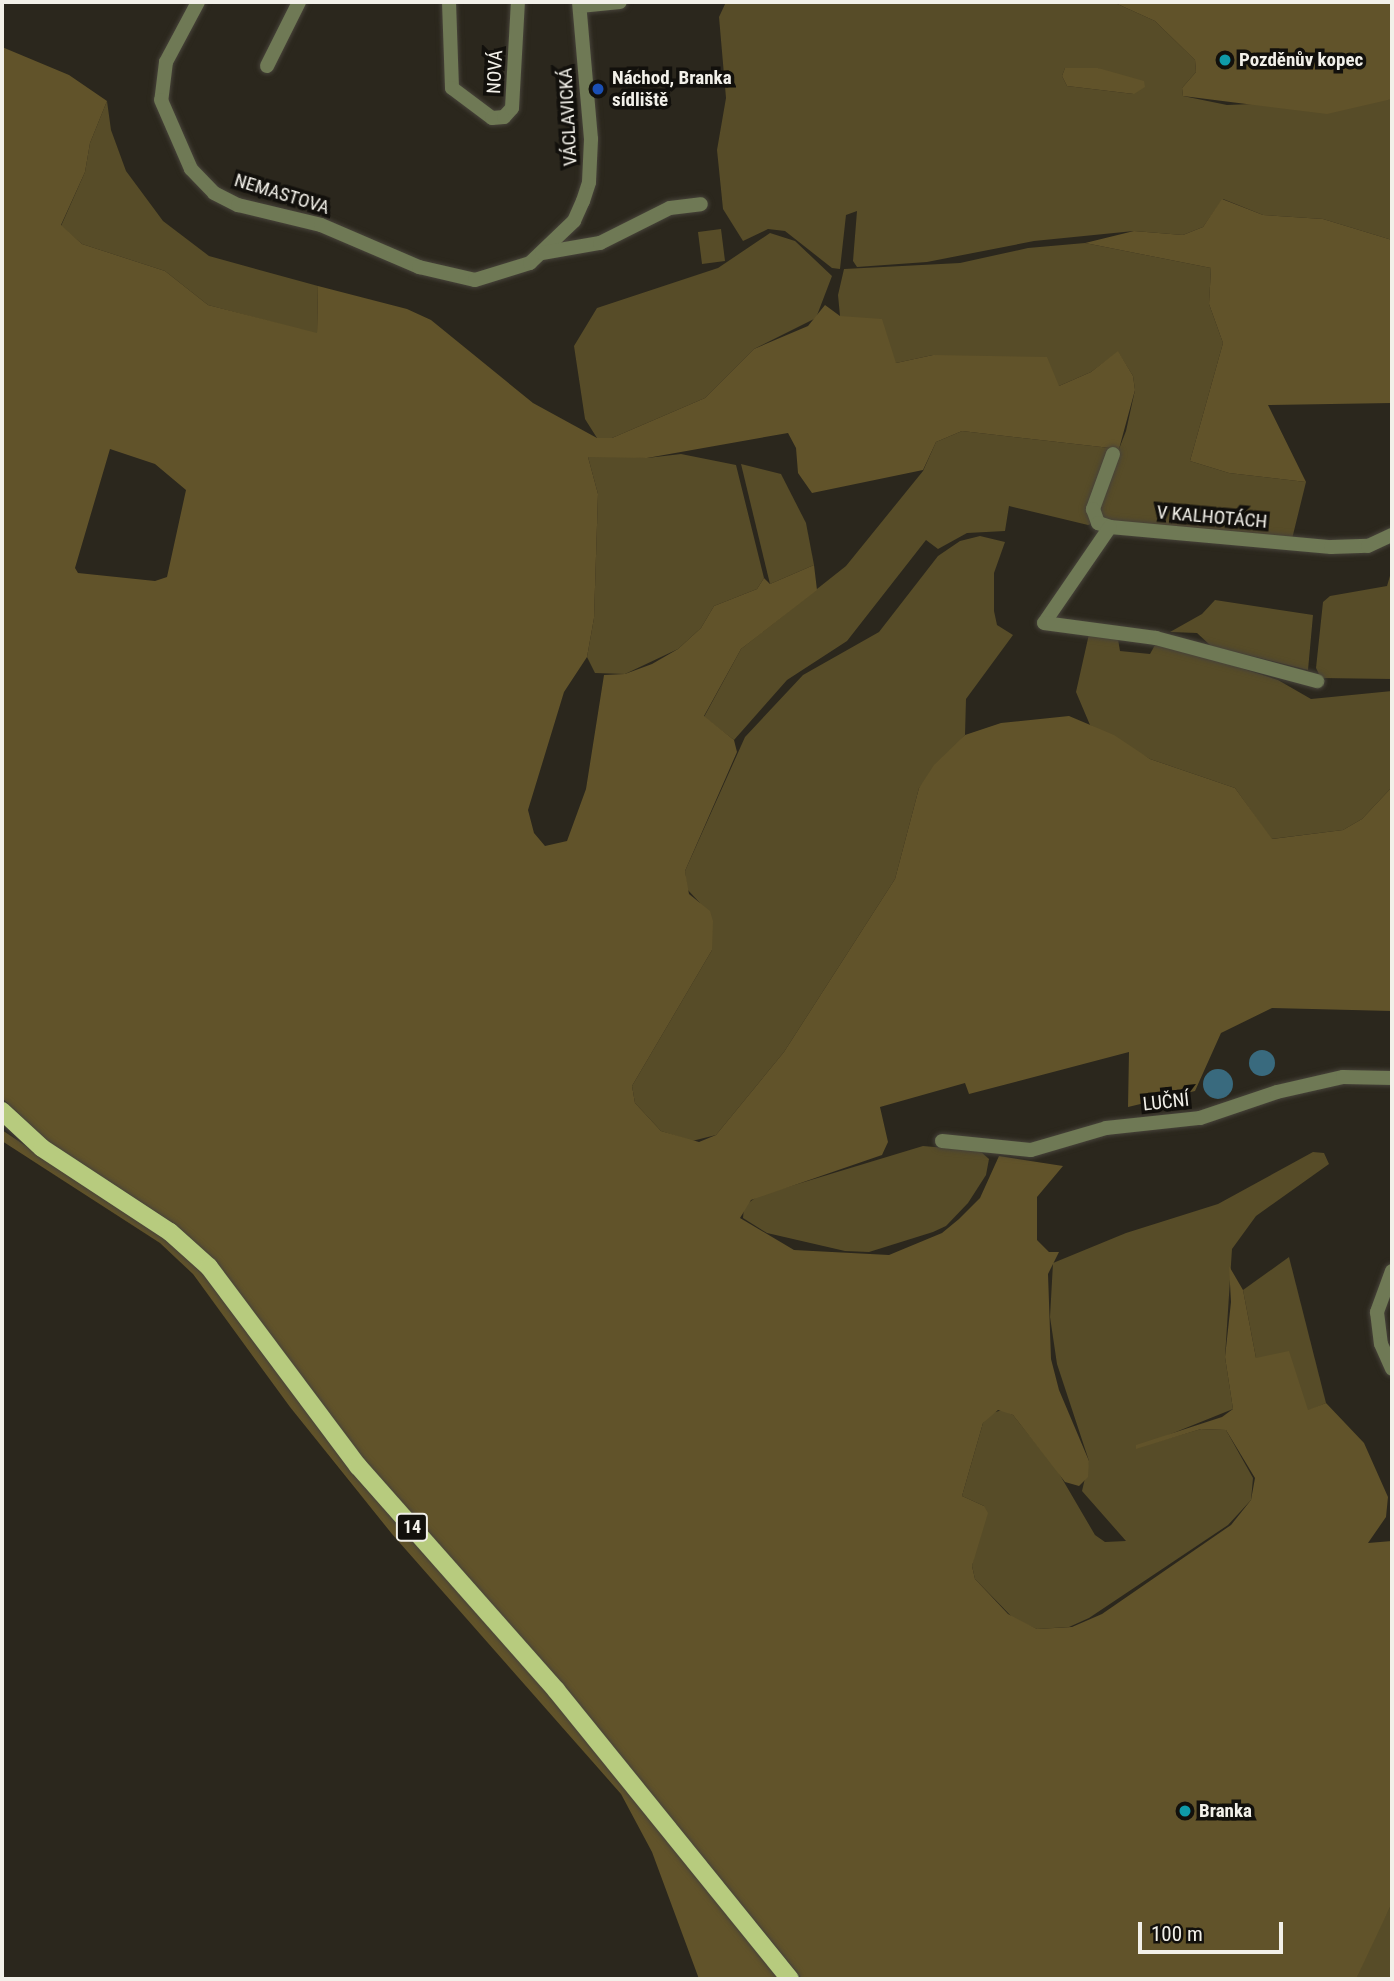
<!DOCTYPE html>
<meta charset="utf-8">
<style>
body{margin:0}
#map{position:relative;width:1394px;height:1981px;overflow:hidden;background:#2b271d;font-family:"Roboto Condensed",sans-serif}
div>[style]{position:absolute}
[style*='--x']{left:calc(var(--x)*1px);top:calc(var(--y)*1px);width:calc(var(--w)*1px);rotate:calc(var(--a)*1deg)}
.green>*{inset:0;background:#574c28}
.forest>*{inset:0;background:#61532a}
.water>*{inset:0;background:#396a7e}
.round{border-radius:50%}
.roads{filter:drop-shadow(0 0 2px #47433a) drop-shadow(0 0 2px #47433a)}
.minor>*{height:14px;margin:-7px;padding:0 7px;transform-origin:7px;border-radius:7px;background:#6f7955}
.major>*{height:18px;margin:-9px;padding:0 9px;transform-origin:9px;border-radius:9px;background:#b7cb7e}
.dots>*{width:19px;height:19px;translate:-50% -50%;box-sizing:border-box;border:4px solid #12100c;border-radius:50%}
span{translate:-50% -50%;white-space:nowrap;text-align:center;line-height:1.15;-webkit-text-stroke:7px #12100c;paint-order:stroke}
.shield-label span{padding:2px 5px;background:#12100c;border:2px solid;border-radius:5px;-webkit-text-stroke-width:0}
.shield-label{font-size:18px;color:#f2f0e9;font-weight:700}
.poi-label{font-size:19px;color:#f2f0e9;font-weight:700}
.left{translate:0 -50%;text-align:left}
.street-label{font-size:19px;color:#f2f0e9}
.frame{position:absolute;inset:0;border:4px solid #f2f0e9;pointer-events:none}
.scale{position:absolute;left:1138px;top:1922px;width:145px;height:32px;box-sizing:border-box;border:4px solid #f2f0e9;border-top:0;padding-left:9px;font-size:21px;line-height:24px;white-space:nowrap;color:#f2f0e9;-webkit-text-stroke:5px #12100c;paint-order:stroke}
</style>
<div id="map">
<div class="green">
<i style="clip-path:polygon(evenodd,726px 2px,1113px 2px,1155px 21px,1195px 60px,1196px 72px,1182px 88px,1183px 96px,1227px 105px,1392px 99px,1392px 240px,1323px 219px,1263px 215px,1223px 199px,1203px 227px,1183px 235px,1134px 231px,1034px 241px,927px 262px,857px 267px,853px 261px,857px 211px,846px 215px,840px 269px,832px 268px,785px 231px,768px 229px,743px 241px,723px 209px,717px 150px,726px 98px,719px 17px,726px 2px,1065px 68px,1098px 68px,1134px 94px,1067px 86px,1062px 76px,1065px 68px)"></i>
<i style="clip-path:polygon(107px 101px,111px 130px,126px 171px,163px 221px,209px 256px,318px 286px,317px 334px,208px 305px,165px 271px,82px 244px,61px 226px,85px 172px,90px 143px)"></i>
<i style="clip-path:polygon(721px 229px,725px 261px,702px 264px,698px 232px)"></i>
<i style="clip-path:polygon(770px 233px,795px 241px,832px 276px,816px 318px,754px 349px,705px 398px,612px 438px,597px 438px,585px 419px,574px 346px,597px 308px,718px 268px)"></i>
<i style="clip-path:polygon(1085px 243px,1211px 268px,1209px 304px,1223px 343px,1190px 461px,1229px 473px,1306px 482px,1291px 543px,1101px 521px,1088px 525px,1009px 506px,1005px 531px,967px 533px,938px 549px,926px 540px,847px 641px,787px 680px,734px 740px,704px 717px,741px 649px,846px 566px,923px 471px,936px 442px,962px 431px,1119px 449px,1126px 431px,1135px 390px,1133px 376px,1118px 352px,1091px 372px,1059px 386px,933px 355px,896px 363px,840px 316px,838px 295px,844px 269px,960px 263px,1028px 248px)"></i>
<i style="clip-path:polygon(597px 454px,647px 458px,681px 454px,736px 465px,764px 578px,757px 589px,714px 606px,701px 628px,678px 649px,625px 674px,595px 673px,587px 657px,594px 618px,598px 494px,588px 457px)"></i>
<i style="clip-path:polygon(741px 464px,781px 474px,806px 523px,814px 565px,770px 584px)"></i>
<i style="clip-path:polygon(980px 536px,1005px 542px,994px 573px,994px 611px,997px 625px,1013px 635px,966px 699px,965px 735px,919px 788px,895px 879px,784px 1052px,716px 1135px,692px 1141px,661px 1131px,635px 1103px,632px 1086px,712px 950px,700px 903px,687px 889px,685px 871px,745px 737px,803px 675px,879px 632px,938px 556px,960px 541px)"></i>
<i style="clip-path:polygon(1392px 569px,1392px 679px,1321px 678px,1316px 668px,1323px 602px,1330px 596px,1387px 586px)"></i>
<i style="clip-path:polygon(1215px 600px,1313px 615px,1308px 670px,1211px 646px,1197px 633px,1170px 632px,1202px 614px)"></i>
<i style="clip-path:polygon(1089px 634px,1118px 639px,1120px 651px,1150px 654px,1155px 645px,1203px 656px,1278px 680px,1311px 699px,1392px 691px,1392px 787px,1362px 819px,1343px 830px,1271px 839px,1235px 788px,1150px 759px,1090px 725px,1076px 692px)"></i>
<i style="clip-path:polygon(923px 1146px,980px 1151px,989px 1159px,986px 1175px,968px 1203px,946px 1226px,933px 1232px,869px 1252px,845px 1251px,767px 1233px,743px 1218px,744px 1206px,758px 1196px)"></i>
<i style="clip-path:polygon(1313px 1152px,1324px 1153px,1329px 1164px,1256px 1216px,1232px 1249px,1225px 1357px,1233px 1409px,1136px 1448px,1201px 1429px,1226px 1430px,1253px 1478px,1251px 1500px,1228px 1525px,1089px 1618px,1069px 1627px,1037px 1629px,1014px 1619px,975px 1579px,972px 1566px,984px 1506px,962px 1496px,983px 1423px,989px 1414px,1002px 1410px,1013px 1415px,1057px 1470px,1095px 1535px,1105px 1542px,1126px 1541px,1082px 1491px,1089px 1461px,1057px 1364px,1050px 1317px,1053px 1263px,1126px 1233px,1218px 1204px)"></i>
<i style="clip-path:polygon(1289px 1257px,1326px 1403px,1308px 1411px,1256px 1358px,1243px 1290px)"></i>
<i style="clip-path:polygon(1392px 1903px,1392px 1979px,1356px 1979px,1361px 1963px)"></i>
</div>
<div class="forest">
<i style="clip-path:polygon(1113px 2px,1392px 2px,1392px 99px,1327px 114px,1183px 96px,1182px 88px,1196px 72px,1195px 60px,1155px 21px)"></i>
<i style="clip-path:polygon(evenodd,2px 47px,69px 75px,107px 101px,90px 143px,85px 172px,61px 225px,82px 244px,165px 271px,208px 305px,317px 333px,318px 286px,407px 309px,431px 320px,533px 403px,597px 438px,612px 438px,705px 398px,754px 349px,808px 326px,825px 305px,840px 316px,882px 319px,896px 363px,933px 355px,1047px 357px,1059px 386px,1091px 372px,1118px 351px,1133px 376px,1135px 390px,1119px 449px,962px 431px,936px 442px,923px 470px,812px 493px,798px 473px,796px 448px,788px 433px,647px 458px,588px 457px,598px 494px,594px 618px,587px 657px,564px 692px,528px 810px,534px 833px,545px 846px,567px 841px,586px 789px,604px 675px,625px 674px,652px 664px,678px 649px,701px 628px,714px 606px,757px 589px,764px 578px,770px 584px,814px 565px,817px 590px,741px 649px,704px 716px,734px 740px,737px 752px,685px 871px,689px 894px,710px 911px,713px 921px,712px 950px,632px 1086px,635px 1103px,661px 1131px,699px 1142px,716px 1135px,784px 1052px,895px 879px,919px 788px,934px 765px,965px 735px,1001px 723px,1069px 716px,1114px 735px,1150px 759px,1235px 788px,1272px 839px,1343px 830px,1362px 819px,1392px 787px,1392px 1011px,1272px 1008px,1221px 1033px,1195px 1091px,1128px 1107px,1129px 1052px,969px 1094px,965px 1083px,880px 1107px,888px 1142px,882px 1155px,751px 1200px,740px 1218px,794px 1250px,889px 1255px,942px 1233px,959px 1219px,980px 1198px,999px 1156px,1063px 1166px,1037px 1197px,1037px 1240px,1049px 1252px,1059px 1252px,1048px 1274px,1051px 1359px,1059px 1390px,1089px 1461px,1088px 1477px,1079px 1486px,1065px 1482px,1013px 1415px,998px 1410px,983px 1423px,962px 1496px,984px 1506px,988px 1513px,972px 1566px,975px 1579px,1008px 1614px,1037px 1629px,1072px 1627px,1102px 1614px,1231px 1525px,1251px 1500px,1255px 1478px,1226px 1430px,1201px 1429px,1136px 1449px,1136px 1445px,1222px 1417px,1233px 1409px,1225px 1357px,1231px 1302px,1229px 1266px,1243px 1290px,1256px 1358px,1289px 1351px,1308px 1410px,1326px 1403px,1364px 1443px,1388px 1497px,1386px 1517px,1368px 1543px,1392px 1541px,1392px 1903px,1356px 1979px,802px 1979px,563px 1685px,365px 1461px,215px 1261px,176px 1225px,47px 1141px,2px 1098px,2px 47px,110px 449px,155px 464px,186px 490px,167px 577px,155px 581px,78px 573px,75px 568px,110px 449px)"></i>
<i style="clip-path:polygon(1065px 68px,1098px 68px,1144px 81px,1145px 87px,1134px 94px,1067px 86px,1062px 76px)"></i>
<i style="clip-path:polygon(1222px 199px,1263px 215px,1323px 219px,1392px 240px,1392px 403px,1268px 405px,1306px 482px,1229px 473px,1190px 461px,1223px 343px,1209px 304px,1211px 268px,1085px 243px,1134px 231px,1183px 235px,1203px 227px)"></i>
<i style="clip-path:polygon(2px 1130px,165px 1239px,202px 1273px,351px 1472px,550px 1696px,779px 1979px,699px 1979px,652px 1852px,621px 1794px,392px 1534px,290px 1407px,193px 1274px,160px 1243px,2px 1141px)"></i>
</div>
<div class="water">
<i class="round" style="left:1249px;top:1050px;width:26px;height:26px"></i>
<i class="round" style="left:1203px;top:1069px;width:30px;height:30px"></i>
</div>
<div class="roads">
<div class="minor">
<i style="--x:198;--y:2;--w:68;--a:118.1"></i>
<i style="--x:166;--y:62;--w:38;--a:97"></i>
<i style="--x:161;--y:100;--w:75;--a:66.5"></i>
<i style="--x:191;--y:169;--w:33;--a:46"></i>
<i style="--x:214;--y:193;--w:27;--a:27"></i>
<i style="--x:238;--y:205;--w:85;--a:13.5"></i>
<i style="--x:321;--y:225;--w:107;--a:23.2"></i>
<i style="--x:419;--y:267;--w:57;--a:13.1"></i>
<i style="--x:475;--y:280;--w:58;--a:-17.2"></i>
<i style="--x:530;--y:263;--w:61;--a:-43.7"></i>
<i style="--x:574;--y:221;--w:22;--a:-66"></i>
<i style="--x:583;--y:201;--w:20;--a:-72"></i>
<i style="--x:589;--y:182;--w:43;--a:-87.3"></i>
<i style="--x:591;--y:139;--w:138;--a:-95"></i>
<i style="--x:449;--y:2;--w:86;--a:88"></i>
<i style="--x:452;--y:88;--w:50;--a:36.9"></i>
<i style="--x:492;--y:118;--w:12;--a:-5"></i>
<i style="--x:504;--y:117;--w:12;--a:-48"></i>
<i style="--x:512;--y:108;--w:106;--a:-86.8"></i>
<i style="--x:580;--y:6;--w:40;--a:-5.7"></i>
<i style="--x:267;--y:66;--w:72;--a:-63.4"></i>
<i style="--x:542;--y:253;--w:59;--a:-9.8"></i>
<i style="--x:600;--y:243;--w:78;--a:-26.6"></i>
<i style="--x:670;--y:208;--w:31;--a:-7"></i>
<i style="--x:1113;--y:454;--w:59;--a:110"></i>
<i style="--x:1093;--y:509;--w:15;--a:70"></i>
<i style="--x:1098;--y:523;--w:13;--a:18"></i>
<i style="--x:1110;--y:527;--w:222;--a:5.2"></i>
<i style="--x:1331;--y:547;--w:37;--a:-2"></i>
<i style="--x:1368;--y:546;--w:26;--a:-25"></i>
<i style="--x:1110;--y:527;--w:116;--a:124.5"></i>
<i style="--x:1044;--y:623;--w:113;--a:7.6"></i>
<i style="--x:1156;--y:638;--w:167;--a:15"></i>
<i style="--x:942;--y:1141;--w:89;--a:5.8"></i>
<i style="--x:1031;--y:1150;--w:78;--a:-16.3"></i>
<i style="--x:1106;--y:1128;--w:95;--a:-6.1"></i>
<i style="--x:1200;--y:1118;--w:81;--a:-18.7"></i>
<i style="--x:1277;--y:1092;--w:68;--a:-12.8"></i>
<i style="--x:1343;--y:1077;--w:49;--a:1.2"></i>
<i style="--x:1392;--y:1271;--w:44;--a:110.1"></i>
<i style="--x:1377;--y:1312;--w:32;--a:83"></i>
<i style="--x:1381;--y:1344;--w:27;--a:66"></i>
</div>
<div class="major">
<i style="--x:2;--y:1111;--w:54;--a:42.8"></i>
<i style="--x:42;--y:1148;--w:153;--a:33.3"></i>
<i style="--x:170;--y:1232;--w:52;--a:41.9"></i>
<i style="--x:209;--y:1267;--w:249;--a:53.2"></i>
<i style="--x:358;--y:1466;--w:299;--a:48.5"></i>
<i style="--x:556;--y:1690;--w:372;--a:51"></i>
</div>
</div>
<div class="dots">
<i style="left:1225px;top:60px;background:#0f9aa8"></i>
<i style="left:598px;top:89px;background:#1a4fb4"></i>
<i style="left:1185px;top:1811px;background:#0f9aa8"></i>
</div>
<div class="shield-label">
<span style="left:412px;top:1527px">14</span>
</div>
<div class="poi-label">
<span class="left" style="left:1239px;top:60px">Pozděnův kopec</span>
<span class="left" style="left:612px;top:89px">Náchod, Branka<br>sídliště</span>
<span class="left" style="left:1199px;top:1811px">Branka</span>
</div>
<div class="street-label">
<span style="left:495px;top:72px;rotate:-87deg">NOVÁ</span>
<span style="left:568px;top:117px;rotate:-93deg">VÁCLAVICKÁ</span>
<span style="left:282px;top:194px;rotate:17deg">NEMASTOVA</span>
<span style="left:1212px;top:517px;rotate:5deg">V KALHOTÁCH</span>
<span style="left:1166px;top:1102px;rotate:-6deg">LUČNÍ</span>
</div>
<div class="frame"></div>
<div class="scale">100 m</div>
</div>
